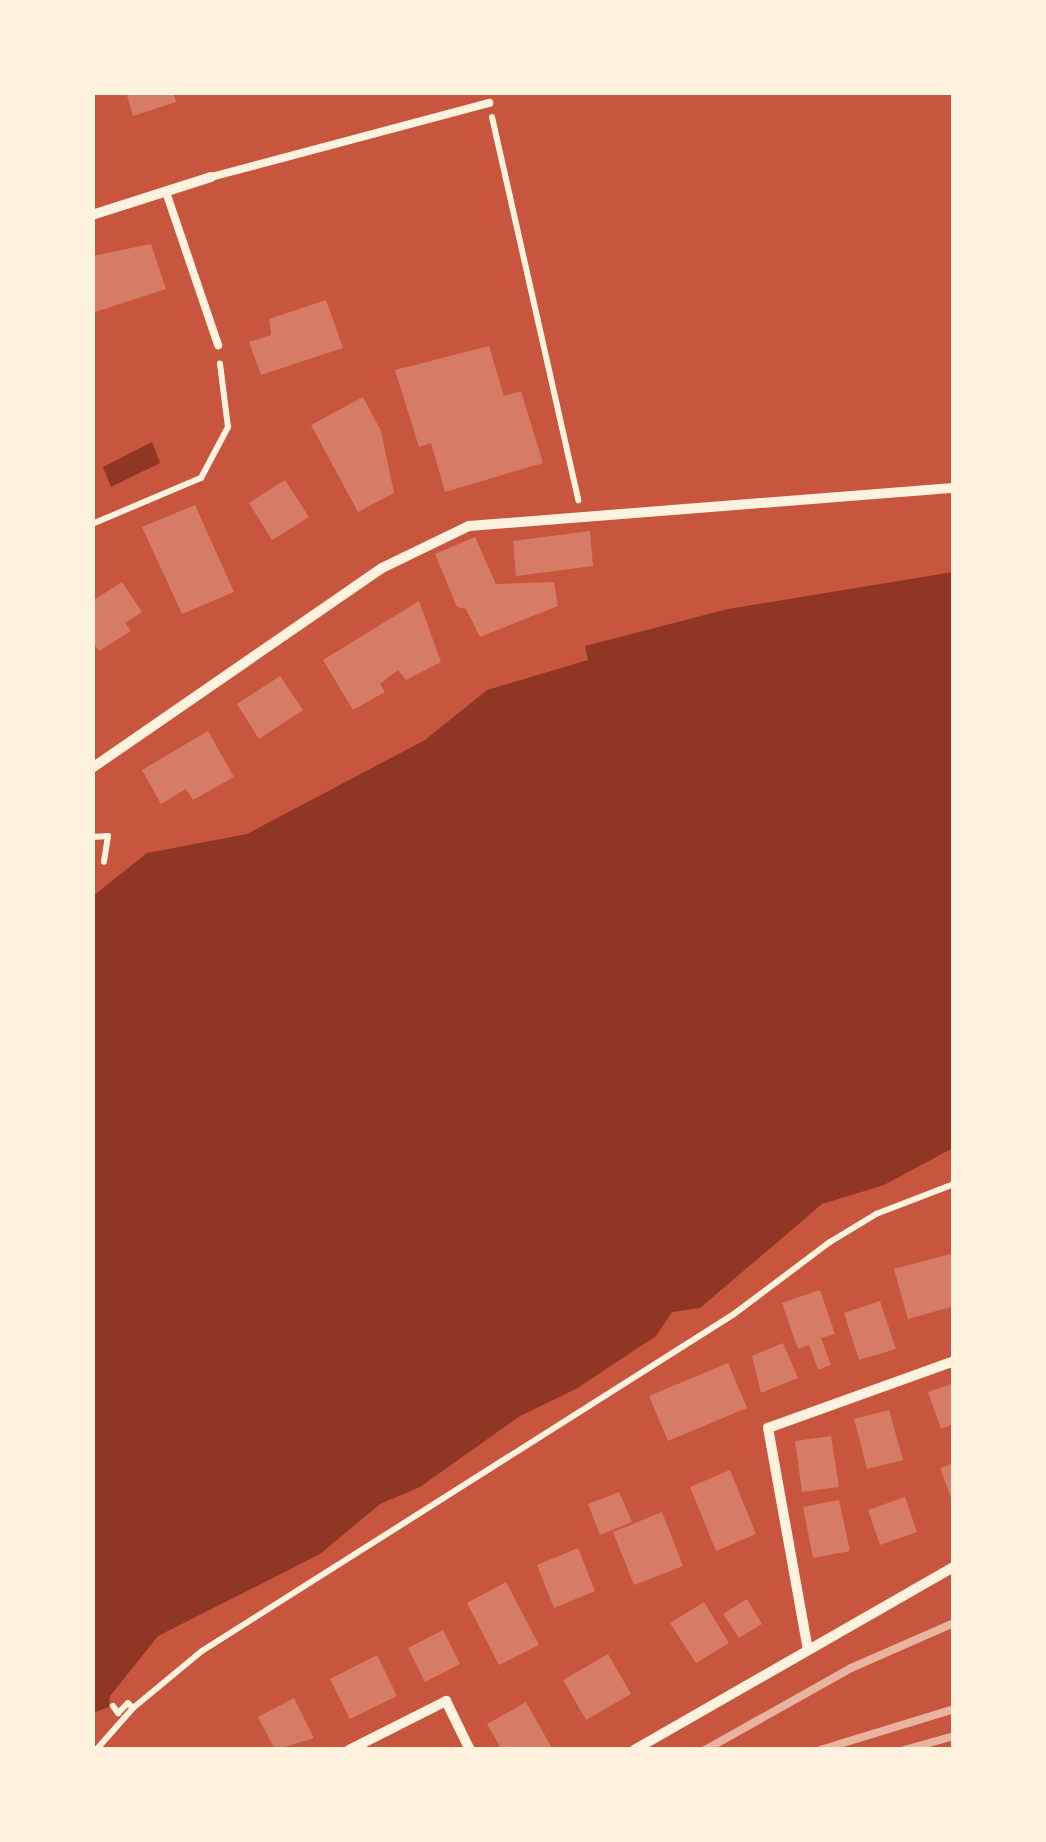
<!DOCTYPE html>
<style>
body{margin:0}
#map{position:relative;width:1046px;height:1842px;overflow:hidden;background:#c8553d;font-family:Lora,serif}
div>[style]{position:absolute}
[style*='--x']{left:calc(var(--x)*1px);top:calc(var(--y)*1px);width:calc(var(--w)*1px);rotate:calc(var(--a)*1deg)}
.water>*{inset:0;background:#8f3625}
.building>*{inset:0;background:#d67c66}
.path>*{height:6px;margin:-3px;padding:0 3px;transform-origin:3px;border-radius:3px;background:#fff3e0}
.service>*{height:8px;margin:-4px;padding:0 4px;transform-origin:4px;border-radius:4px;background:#fff3e0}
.minor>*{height:10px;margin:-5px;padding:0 5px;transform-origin:5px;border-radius:5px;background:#fff3e0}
.rail>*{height:8px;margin:-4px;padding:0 4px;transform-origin:4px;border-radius:4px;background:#e9b49f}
span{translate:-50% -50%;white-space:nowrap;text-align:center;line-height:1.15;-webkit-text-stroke:9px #fff3e0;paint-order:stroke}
.frame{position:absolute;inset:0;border:95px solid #fff3e0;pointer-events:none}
</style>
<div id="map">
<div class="water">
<i style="clip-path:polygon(152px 442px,160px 463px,111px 487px,103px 467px)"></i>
<i style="clip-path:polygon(953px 572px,953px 1148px,884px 1185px,822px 1204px,700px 1308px,672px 1312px,656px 1336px,576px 1389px,520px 1416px,420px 1487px,380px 1504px,320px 1554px,158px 1636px,110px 1696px,109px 1707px,93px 1713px,93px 896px,147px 853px,247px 834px,425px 740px,487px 690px,588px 660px,585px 646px,728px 609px)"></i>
</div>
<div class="building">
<i style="clip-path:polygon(126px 92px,173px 92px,176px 102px,133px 116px)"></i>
<i style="clip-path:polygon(151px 244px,166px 289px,92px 313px,92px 256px)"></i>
<i style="clip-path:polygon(326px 300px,343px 348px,261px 375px,249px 342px,271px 335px,269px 319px)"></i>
<i style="clip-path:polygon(489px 346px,504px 396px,521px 391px,543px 463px,445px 492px,431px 443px,419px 447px,395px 370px)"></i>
<i style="clip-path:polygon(363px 397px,381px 431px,394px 493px,358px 512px,311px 425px)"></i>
<i style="clip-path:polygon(285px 480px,309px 517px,272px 540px,249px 503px)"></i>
<i style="clip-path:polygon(195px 505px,234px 592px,182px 614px,142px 527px)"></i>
<i style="clip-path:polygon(590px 531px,593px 566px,516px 576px,513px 541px)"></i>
<i style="clip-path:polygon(475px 537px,496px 584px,554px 582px,558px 606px,480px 637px,466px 609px,457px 607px,435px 554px)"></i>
<i style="clip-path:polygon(122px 582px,142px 612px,125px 623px,131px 631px,99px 651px,92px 641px,92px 601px)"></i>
<i style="clip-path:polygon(419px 601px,441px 662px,406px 680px,398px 670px,380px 684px,385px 692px,353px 710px,323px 660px)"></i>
<i style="clip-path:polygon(280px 676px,303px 710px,259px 739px,237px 704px)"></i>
<i style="clip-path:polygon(208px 731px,234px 777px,193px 800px,186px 789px,161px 804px,142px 770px)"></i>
<i style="clip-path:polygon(954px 1253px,954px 1306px,908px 1319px,894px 1269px)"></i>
<i style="clip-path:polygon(820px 1290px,835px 1334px,821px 1338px,831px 1365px,818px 1370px,809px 1345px,798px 1349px,782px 1303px)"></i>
<i style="clip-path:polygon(880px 1301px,896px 1349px,859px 1360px,844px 1313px)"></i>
<i style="clip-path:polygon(783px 1343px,798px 1378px,761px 1393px,752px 1356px)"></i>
<i style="clip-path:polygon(728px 1363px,747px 1408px,668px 1441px,649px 1396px)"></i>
<i style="clip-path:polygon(954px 1383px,954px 1424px,941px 1429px,928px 1392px)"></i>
<i style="clip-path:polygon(889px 1410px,903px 1460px,867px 1469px,854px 1419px)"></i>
<i style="clip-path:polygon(831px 1436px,839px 1487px,802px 1492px,795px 1441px)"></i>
<i style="clip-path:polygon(954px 1463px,954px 1504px,953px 1504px,940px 1468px)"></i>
<i style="clip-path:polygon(730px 1470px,756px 1534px,716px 1551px,690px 1487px)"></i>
<i style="clip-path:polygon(619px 1492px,632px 1522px,600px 1535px,588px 1504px)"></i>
<i style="clip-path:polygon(905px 1497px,917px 1532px,880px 1545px,868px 1510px)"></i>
<i style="clip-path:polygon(839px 1500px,850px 1551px,813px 1558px,803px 1507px)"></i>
<i style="clip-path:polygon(662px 1512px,683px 1566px,634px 1585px,613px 1532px)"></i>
<i style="clip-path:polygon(578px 1548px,595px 1591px,554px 1608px,537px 1565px)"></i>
<i style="clip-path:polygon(506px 1582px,539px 1645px,499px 1665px,467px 1603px)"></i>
<i style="clip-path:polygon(747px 1599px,762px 1624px,739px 1638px,723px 1614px)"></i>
<i style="clip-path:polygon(704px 1602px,729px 1643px,696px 1663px,670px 1623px)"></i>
<i style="clip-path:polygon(443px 1630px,460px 1664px,425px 1682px,408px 1648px)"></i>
<i style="clip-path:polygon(608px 1654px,631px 1694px,586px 1720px,563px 1680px)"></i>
<i style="clip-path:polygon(377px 1655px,397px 1696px,350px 1719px,330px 1679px)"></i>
<i style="clip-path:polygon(294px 1698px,314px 1738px,275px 1750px,258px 1717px)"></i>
<i style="clip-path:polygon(526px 1702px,553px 1750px,502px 1750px,487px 1724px)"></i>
</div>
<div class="path">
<i style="--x:492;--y:117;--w:393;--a:77.3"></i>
<i style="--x:92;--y:524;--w:118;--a:-22.9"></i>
<i style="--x:201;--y:478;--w:58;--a:-62.1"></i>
<i style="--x:228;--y:427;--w:64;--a:-97.2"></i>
<i style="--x:92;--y:837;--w:16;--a:-4"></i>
<i style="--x:108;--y:836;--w:26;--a:99"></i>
<i style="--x:113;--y:1706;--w:9;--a:54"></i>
<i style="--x:118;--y:1713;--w:14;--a:-45"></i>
<i style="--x:128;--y:1703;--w:7;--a:45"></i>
<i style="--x:96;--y:1750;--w:56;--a:-48.6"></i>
<i style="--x:133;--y:1708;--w:89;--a:-39.6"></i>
<i style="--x:202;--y:1651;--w:630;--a:-32.35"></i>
<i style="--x:734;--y:1314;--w:120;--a:-36.9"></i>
<i style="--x:830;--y:1242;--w:54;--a:-31.3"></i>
<i style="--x:876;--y:1214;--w:84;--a:-21"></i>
</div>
<div class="service">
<i style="--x:211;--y:177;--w:288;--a:-14.9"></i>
<i style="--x:166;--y:192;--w:162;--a:71.2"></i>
</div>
<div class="minor">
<i style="--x:92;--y:215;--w:125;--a:-17.7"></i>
<i style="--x:92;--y:768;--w:352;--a:-34.6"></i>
<i style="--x:382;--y:568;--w:97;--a:-25.8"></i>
<i style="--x:469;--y:526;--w:486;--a:-4.5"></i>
<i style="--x:808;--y:1650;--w:226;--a:-100.2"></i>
<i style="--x:768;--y:1428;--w:198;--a:-19.8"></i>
<i style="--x:349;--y:1750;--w:109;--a:-26.8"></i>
<i style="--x:446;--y:1701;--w:55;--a:63.9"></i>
<i style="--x:634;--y:1750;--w:369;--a:-29.8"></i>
</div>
<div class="rail">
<i style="--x:705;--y:1750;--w:167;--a:-29.3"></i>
<i style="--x:851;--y:1668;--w:112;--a:-23.6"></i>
<i style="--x:820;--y:1750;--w:140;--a:-17"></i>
<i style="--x:904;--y:1750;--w:52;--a:-15.6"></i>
</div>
<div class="frame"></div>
</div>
